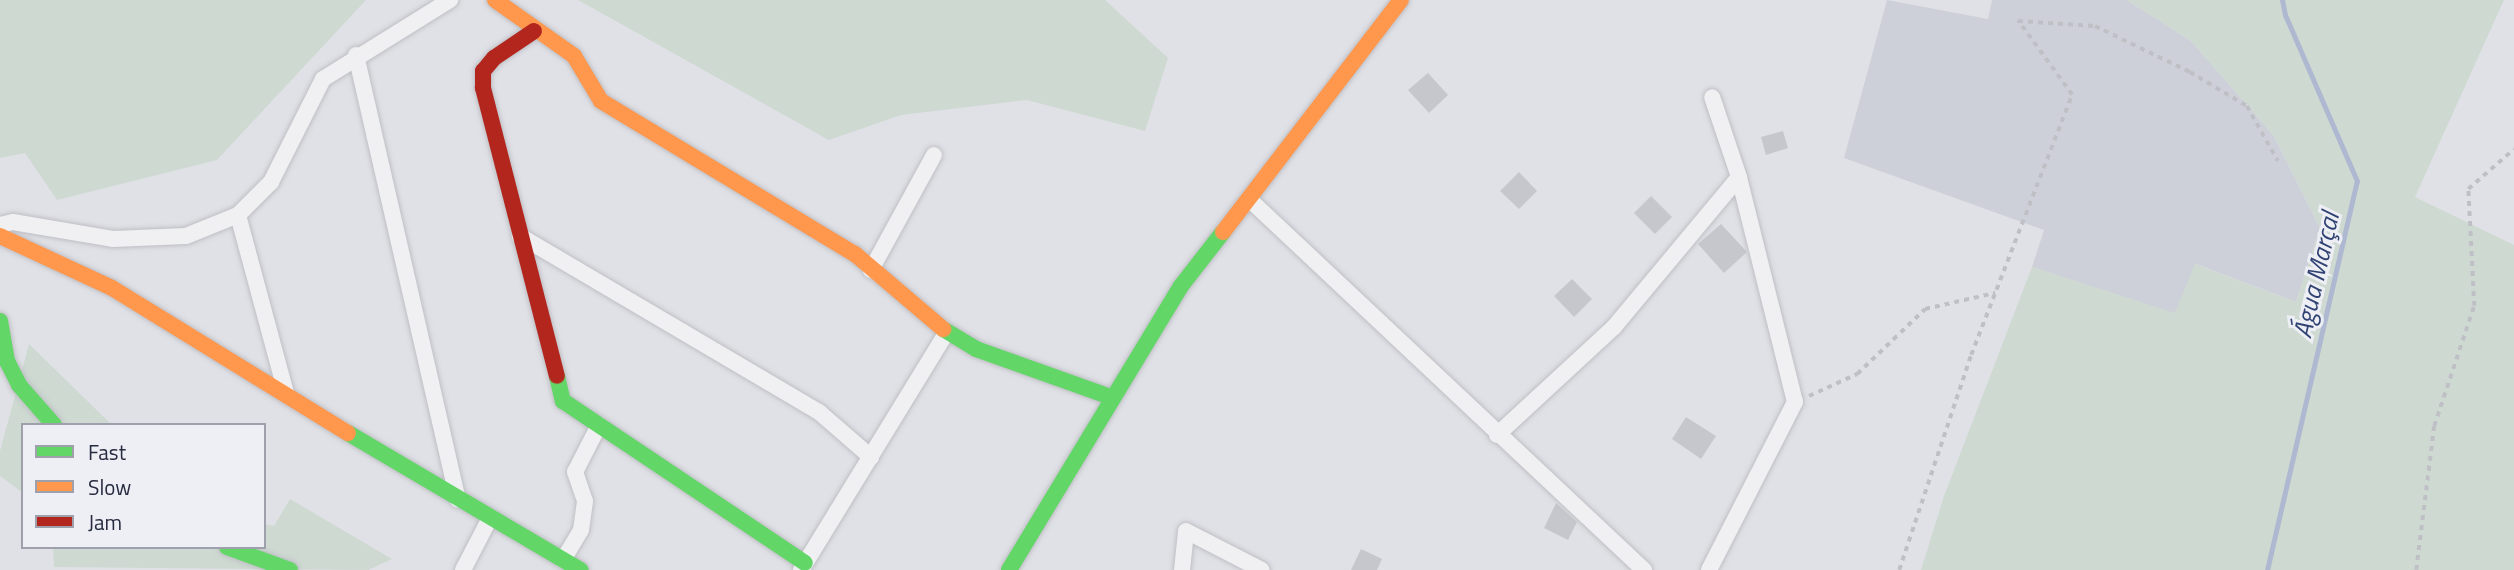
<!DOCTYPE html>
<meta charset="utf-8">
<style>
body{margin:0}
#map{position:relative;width:2514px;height:570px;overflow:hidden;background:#e0e1e6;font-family:"Titillium Web",sans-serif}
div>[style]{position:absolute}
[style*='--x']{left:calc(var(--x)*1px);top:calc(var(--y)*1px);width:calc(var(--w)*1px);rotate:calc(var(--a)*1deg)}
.built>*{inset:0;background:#ced0d9}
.green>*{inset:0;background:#ced9d1}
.stream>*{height:5px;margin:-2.5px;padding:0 2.5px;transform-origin:2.5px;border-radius:2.5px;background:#aeb8d1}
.building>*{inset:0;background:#c6c7cc}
.path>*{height:3.5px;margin-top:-1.75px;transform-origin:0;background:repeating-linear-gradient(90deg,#bfc0c6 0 5px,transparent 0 10px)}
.roads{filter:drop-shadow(0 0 2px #bebfc4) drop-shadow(0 0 2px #bebfc4)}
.street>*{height:16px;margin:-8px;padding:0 8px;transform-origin:8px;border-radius:8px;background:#f0f0f2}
.fast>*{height:16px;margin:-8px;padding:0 8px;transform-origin:8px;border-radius:8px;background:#63d668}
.slow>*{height:16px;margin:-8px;padding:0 8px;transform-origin:8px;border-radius:8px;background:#ff974d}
.jam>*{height:16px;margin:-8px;padding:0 8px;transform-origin:8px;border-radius:8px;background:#b3261e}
span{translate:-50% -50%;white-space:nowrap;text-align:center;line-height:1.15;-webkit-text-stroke:6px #edeff5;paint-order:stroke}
.water-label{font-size:26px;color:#314373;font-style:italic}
.legend{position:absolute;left:21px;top:423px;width:245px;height:126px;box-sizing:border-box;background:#edeff5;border:2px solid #9ea1ac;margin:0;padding:9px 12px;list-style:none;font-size:21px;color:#272b3f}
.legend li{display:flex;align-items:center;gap:14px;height:35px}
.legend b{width:35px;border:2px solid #9ea1ac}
</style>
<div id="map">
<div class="built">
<i style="clip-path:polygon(1887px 0,1988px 19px,1992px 0,2127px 0,2191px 41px,2274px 136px,2320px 228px,2296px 302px,2196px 264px,2176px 314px,2032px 267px,2044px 230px,1844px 158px)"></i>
</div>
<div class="green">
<i style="clip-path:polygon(0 0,366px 0,217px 160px,57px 200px,25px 153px,0 158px)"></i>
<i style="clip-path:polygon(578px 0,1105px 0,1168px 58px,1145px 131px,1027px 100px,901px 115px,829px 140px)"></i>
<i style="clip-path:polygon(2127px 0,2504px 0,2415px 197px,2514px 245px,2514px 570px,1921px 570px,1944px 496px,2032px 267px,2175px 313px,2195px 264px,2296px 302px,2320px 228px,2274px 136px,2191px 41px)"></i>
<i style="clip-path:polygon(29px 344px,112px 425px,23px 425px,23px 493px,0 476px,0 451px)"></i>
<i style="clip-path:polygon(290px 499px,392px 559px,368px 570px,54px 567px,53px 547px,264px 547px,264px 524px,274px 526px)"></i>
</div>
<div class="stream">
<i style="--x:2267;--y:570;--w:399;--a:-77"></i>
<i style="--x:2357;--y:181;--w:181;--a:-113.4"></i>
<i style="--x:2285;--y:15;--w:15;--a:-101"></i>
</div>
<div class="building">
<i style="clip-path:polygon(1428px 73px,1448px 95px,1429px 113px,1408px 90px)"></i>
<i style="clip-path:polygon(1783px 131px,1788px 148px,1766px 155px,1761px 137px)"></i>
<i style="clip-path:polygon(1519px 172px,1537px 191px,1519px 209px,1500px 191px)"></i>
<i style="clip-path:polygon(1651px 196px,1672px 217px,1655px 234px,1634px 213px)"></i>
<i style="clip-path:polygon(1721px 224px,1747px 252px,1724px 273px,1698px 244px)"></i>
<i style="clip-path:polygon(1572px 279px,1592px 299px,1574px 317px,1554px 296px)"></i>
<i style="clip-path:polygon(1686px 417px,1716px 436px,1701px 459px,1672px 439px)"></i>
<i style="clip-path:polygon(1556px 503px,1577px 522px,1568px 540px,1544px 528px)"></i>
<i style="clip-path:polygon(1361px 549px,1382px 559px,1377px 570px,1351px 570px)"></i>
</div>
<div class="path">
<i style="--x:1809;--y:396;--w:53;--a:-24.6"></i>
<i style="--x:1857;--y:374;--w:94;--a:-43.7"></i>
<i style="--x:1925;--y:309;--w:72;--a:-12.9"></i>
<i style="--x:1899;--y:570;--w:227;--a:-71.5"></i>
<i style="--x:1971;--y:355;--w:279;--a:-68.8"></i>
<i style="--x:2072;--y:95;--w:92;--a:-126.1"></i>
<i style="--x:2018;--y:21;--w:77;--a:3.7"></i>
<i style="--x:2095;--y:26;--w:106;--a:25.8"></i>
<i style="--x:2190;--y:72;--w:66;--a:30.8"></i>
<i style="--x:2247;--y:106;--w:63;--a:60.6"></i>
<i style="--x:2416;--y:570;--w:145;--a:-82.9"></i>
<i style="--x:2434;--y:426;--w:126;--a:-71.6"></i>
<i style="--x:2474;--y:306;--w:117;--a:-92.9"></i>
<i style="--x:2468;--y:189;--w:61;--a:-41"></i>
</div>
<div class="roads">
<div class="street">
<i style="--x:356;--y:55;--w:456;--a:77.1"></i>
<i style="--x:1249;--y:199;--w:542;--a:43.21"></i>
<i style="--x:0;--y:225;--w:13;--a:-13"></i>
<i style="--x:13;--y:222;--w:101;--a:9.6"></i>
<i style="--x:113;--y:239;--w:73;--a:-2.4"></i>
<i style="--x:186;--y:236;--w:56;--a:-22"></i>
<i style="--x:520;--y:236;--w:347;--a:30.5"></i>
<i style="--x:819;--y:412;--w:69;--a:40.9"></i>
<i style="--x:871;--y:270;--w:131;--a:-61.3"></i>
<i style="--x:286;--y:393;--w:184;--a:-105.1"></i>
<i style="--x:238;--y:215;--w:47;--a:-45"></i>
<i style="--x:271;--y:182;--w:115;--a:-63.2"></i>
<i style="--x:323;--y:79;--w:150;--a:-31.9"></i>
<i style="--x:1497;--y:435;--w:159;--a:-42.7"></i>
<i style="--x:1614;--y:327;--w:195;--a:-50.2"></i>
<i style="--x:563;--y:560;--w:35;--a:-59"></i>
<i style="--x:581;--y:530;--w:29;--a:-82"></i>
<i style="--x:585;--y:501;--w:31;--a:-109"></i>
<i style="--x:575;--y:472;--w:53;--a:-62.9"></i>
<i style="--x:463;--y:570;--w:59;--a:-62.6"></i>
<i style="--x:801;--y:570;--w:279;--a:-58.5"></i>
<i style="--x:1182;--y:570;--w:39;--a:-84"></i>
<i style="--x:1186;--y:531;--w:85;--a:27.2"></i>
<i style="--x:1709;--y:570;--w:189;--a:-62.9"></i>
<i style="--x:1795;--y:402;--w:232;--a:-104"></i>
<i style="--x:1739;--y:177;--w:84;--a:-108.6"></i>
</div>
<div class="fast">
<i style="--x:0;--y:321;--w:41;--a:80.1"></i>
<i style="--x:7;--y:361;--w:27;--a:63"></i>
<i style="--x:19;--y:385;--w:53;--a:48.8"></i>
<i style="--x:943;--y:329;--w:39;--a:31"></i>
<i style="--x:976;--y:349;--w:143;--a:19.6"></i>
<i style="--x:557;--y:376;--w:26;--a:77"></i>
<i style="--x:563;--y:401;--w:291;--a:33.8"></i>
<i style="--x:348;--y:433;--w:270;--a:30.5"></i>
<i style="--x:227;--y:547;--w:67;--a:20.1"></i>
<i style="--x:1009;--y:570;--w:332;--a:-58.8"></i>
<i style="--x:1181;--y:286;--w:68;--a:-52.1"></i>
</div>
<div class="slow">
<i style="--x:495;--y:0;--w:97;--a:35.3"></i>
<i style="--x:574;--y:56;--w:52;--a:59"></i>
<i style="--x:601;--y:101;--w:297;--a:31.1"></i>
<i style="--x:855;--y:254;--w:116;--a:40.4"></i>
<i style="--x:1223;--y:232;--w:292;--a:-52.5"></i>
<i style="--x:0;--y:236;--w:123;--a:24.9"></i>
<i style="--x:112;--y:288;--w:277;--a:31.6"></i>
</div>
<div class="jam">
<i style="--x:534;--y:31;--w:48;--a:146"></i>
<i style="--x:494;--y:58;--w:17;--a:130"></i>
<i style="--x:483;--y:71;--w:17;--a:90"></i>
<i style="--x:483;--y:88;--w:297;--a:75.6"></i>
</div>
</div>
<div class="water-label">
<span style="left:2316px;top:275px;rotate:-77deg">Água Marçal</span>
</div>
<ul class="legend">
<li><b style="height:9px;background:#63d668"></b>Fast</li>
<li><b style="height:9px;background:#ff974d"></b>Slow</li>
<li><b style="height:9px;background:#b3261e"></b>Jam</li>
</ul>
</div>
